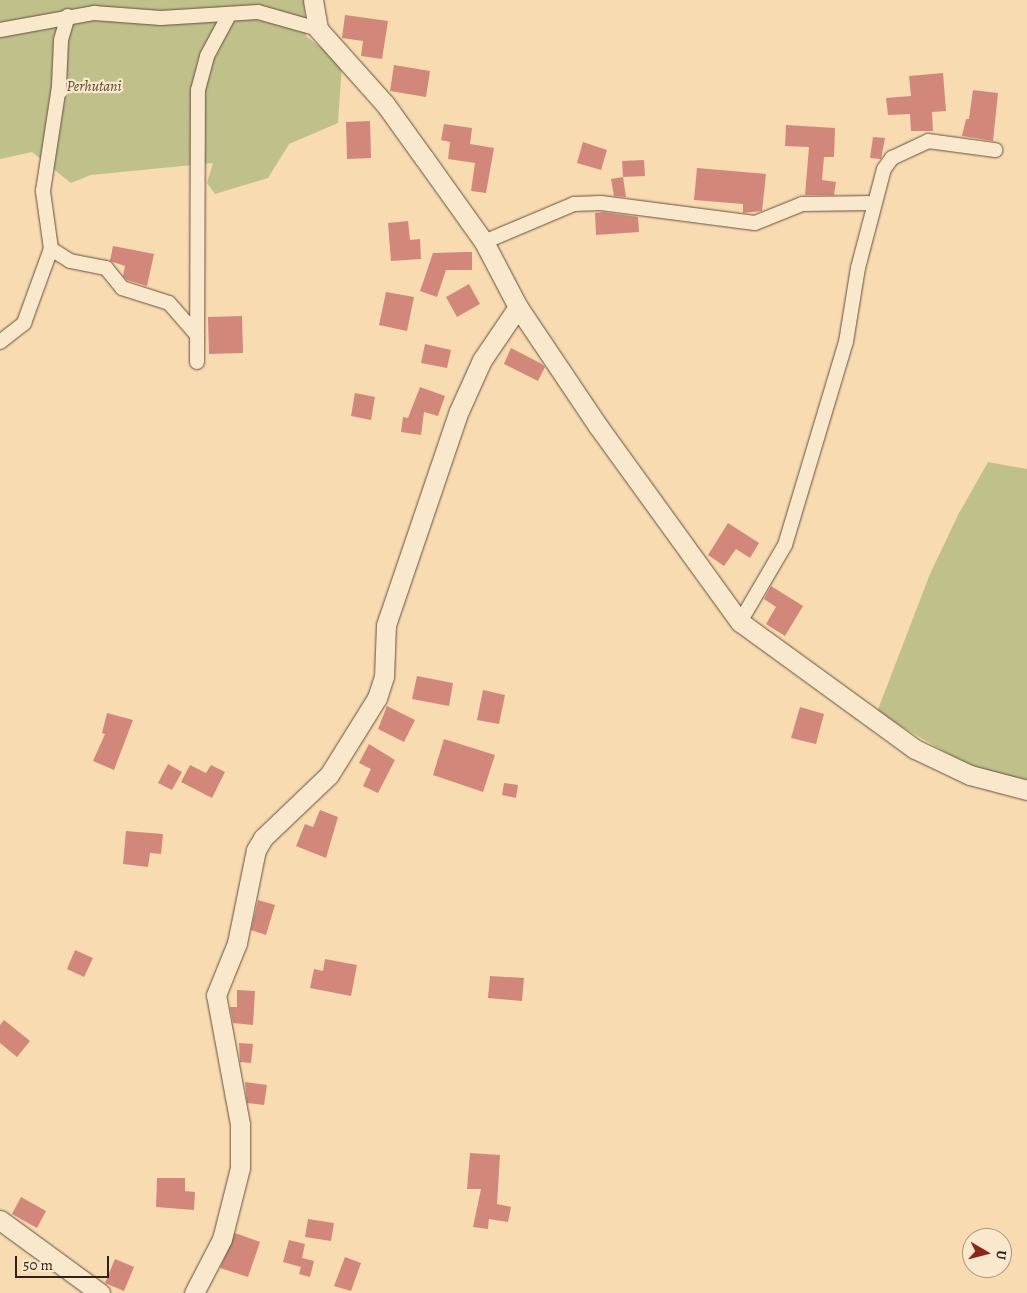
<!DOCTYPE html>
<style>
body{margin:0}
#map{position:relative;width:1027px;height:1293px;overflow:hidden;background:#f8dbb0;font-family:Alegreya,serif}
div>[style]{position:absolute}
[style*='--x']{left:calc(var(--x)*1px);top:calc(var(--y)*1px);width:calc(var(--w)*1px);rotate:calc(var(--a)*1deg)}
.green>*{inset:0;background:#bfc08a}
.building>*{inset:0;background:#d1887a}
.roads{filter:drop-shadow(0 0 1px #635040) drop-shadow(0 0 1px #635040)}
.street>*{height:14px;margin:-7px;padding:0 7px;transform-origin:7px;border-radius:7px;background:#fae8cc}
.secondary>*{height:19px;margin:-9.5px;padding:0 9.5px;transform-origin:9.5px;border-radius:9.5px;background:#fae8cc}
span{translate:-50% -50%;white-space:nowrap;text-align:center;line-height:1.15;-webkit-text-stroke:4.5px #fae8cc;paint-order:stroke}
.park-label{font-size:15px;color:#544937;font-style:italic}
.north{position:absolute;left:962px;top:1228px;width:50px;height:50px;box-sizing:border-box;background:#fae8cc;border:1px solid #aa9885;border-radius:50%;rotate:98deg;font-size:14px;font-weight:700;line-height:20px;text-align:center;color:#31211b}
.north::after{content:'';display:block;margin:auto;width:18px;height:22px;background:#8f2418;clip-path:polygon(50% 0,100% 100%,50% 72%,0 100%)}
.scale{position:absolute;left:15px;top:1256px;width:94px;height:22px;box-sizing:border-box;border:2px solid #31211b;border-top:0;padding-left:6px;font-size:15px;line-height:18px;white-space:nowrap;color:#31211b;-webkit-text-stroke:4px #fae8cc;paint-order:stroke}
</style>
<div id="map">
<div class="green">
<i style="clip-path:polygon(0 0,304px 0,306px 36px,342px 64px,338px 123px,289px 144px,268px 178px,215px 194px,207px 183px,213px 163px,91px 175px,71px 183px,32px 152px,0 159px)"></i>
<i style="clip-path:polygon(988px 462px,1027px 469px,1027px 788px,984px 775px,877px 712px,930px 574px,958px 515px)"></i>
</div>
<div class="building">
<i style="clip-path:polygon(345px 15px,388px 21px,382px 59px,361px 56px,363px 41px,342px 38px)"></i>
<i style="clip-path:polygon(394px 65px,430px 71px,426px 97px,390px 91px)"></i>
<i style="clip-path:polygon(943px 73px,946px 111px,932px 112px,933px 131px,911px 131px,910px 114px,888px 115px,886px 98px,911px 96px,909px 76px)"></i>
<i style="clip-path:polygon(973px 90px,998px 93px,993px 141px,962px 136px,966px 119px,969px 119px)"></i>
<i style="clip-path:polygon(370px 121px,371px 158px,347px 159px,346px 122px)"></i>
<i style="clip-path:polygon(444px 124px,472px 128px,470px 144px,494px 148px,486px 193px,471px 191px,475px 163px,448px 159px,450px 142px,441px 140px)"></i>
<i style="clip-path:polygon(786px 125px,835px 128px,834px 157px,824px 157px,822px 180px,836px 182px,834px 195px,805px 195px,809px 147px,785px 146px)"></i>
<i style="clip-path:polygon(873px 137px,885px 138px,881px 159px,870px 158px)"></i>
<i style="clip-path:polygon(583px 142px,607px 150px,601px 170px,577px 163px)"></i>
<i style="clip-path:polygon(644px 160px,645px 176px,623px 177px,622px 161px)"></i>
<i style="clip-path:polygon(697px 168px,766px 174px,762px 211px,743px 213px,743px 204px,694px 200px)"></i>
<i style="clip-path:polygon(623px 177px,626px 197px,614px 196px,611px 179px)"></i>
<i style="clip-path:polygon(603px 212px,638px 217px,639px 232px,596px 235px,595px 213px)"></i>
<i style="clip-path:polygon(408px 221px,410px 240px,420px 239px,421px 259px,391px 261px,388px 223px)"></i>
<i style="clip-path:polygon(113px 246px,154px 254px,147px 286px,127px 280px,123px 276px,125px 266px,110px 261px)"></i>
<i style="clip-path:polygon(463px 252px,472px 252px,472px 270px,446px 270px,437px 297px,420px 291px,433px 253px)"></i>
<i style="clip-path:polygon(469px 284px,480px 304px,457px 317px,446px 297px)"></i>
<i style="clip-path:polygon(386px 292px,414px 297px,407px 331px,379px 325px)"></i>
<i style="clip-path:polygon(242px 316px,243px 353px,209px 354px,208px 317px)"></i>
<i style="clip-path:polygon(425px 344px,451px 350px,447px 368px,421px 363px)"></i>
<i style="clip-path:polygon(511px 348px,542px 364px,545px 367px,538px 381px,504px 364px)"></i>
<i style="clip-path:polygon(420px 387px,445px 396px,438px 416px,424px 412px,421px 435px,401px 432px,403px 417px,408px 418px)"></i>
<i style="clip-path:polygon(355px 393px,375px 397px,371px 420px,351px 416px)"></i>
<i style="clip-path:polygon(728px 523px,759px 543px,750px 558px,736px 549px,724px 566px,708px 555px)"></i>
<i style="clip-path:polygon(771px 586px,803px 606px,785px 636px,766px 624px,776px 607px,764px 599px)"></i>
<i style="clip-path:polygon(417px 676px,453px 683px,449px 706px,412px 699px)"></i>
<i style="clip-path:polygon(483px 690px,505px 695px,499px 724px,477px 720px)"></i>
<i style="clip-path:polygon(387px 706px,415px 720px,404px 742px,378px 729px)"></i>
<i style="clip-path:polygon(800px 707px,824px 714px,816px 744px,791px 738px)"></i>
<i style="clip-path:polygon(107px 713px,133px 720px,114px 770px,93px 761px,105px 734px,102px 733px)"></i>
<i style="clip-path:polygon(444px 739px,495px 755px,483px 792px,433px 775px)"></i>
<i style="clip-path:polygon(369px 744px,395px 760px,378px 793px,363px 786px,371px 769px,359px 763px)"></i>
<i style="clip-path:polygon(168px 764px,182px 772px,172px 790px,158px 783px)"></i>
<i style="clip-path:polygon(190px 765px,206px 773px,211px 765px,225px 772px,212px 798px,181px 782px)"></i>
<i style="clip-path:polygon(504px 783px,518px 785px,516px 798px,502px 795px)"></i>
<i style="clip-path:polygon(320px 810px,338px 817px,326px 858px,296px 846px,305px 824px,313px 827px)"></i>
<i style="clip-path:polygon(126px 831px,163px 834px,161px 854px,150px 853px,148px 867px,123px 864px)"></i>
<i style="clip-path:polygon(258px 900px,275px 905px,266px 935px,251px 930px)"></i>
<i style="clip-path:polygon(75px 950px,93px 958px,84px 977px,67px 969px)"></i>
<i style="clip-path:polygon(325px 959px,357px 965px,351px 996px,310px 988px,314px 969px,323px 971px)"></i>
<i style="clip-path:polygon(490px 976px,524px 978px,522px 1001px,488px 998px)"></i>
<i style="clip-path:polygon(237px 990px,255px 991px,253px 1025px,233px 1023px,230px 1007px,237px 1007px)"></i>
<i style="clip-path:polygon(4px 1020px,30px 1041px,17px 1057px,0 1043px,0 1025px)"></i>
<i style="clip-path:polygon(239px 1043px,253px 1044px,251px 1063px,240px 1062px)"></i>
<i style="clip-path:polygon(245px 1082px,267px 1085px,264px 1105px,247px 1103px)"></i>
<i style="clip-path:polygon(470px 1153px,500px 1155px,497px 1204px,511px 1207px,508px 1222px,489px 1219px,488px 1229px,473px 1227px,481px 1189px,467px 1189px)"></i>
<i style="clip-path:polygon(157px 1178px,185px 1178px,185px 1191px,195px 1192px,194px 1210px,156px 1207px)"></i>
<i style="clip-path:polygon(21px 1197px,46px 1211px,37px 1228px,12px 1214px)"></i>
<i style="clip-path:polygon(308px 1219px,334px 1223px,331px 1241px,305px 1237px)"></i>
<i style="clip-path:polygon(235px 1233px,260px 1242px,248px 1277px,220px 1268px)"></i>
<i style="clip-path:polygon(289px 1240px,305px 1244px,302px 1258px,314px 1261px,310px 1277px,299px 1274px,301px 1267px,283px 1262px)"></i>
<i style="clip-path:polygon(345px 1257px,361px 1263px,351px 1291px,334px 1286px)"></i>
<i style="clip-path:polygon(115px 1259px,134px 1267px,124px 1291px,105px 1283px)"></i>
</div>
<div class="roads">
<div class="street">
<i style="--x:0;--y:30;--w:96;--a:-10.3"></i>
<i style="--x:94;--y:13;--w:67;--a:4.3"></i>
<i style="--x:161;--y:18;--w:97;--a:-3.5"></i>
<i style="--x:258;--y:12;--w:62;--a:15.8"></i>
<i style="--x:484;--y:242;--w:98;--a:-22.9"></i>
<i style="--x:574;--y:204;--w:27;--a:-2"></i>
<i style="--x:601;--y:203;--w:155;--a:7.4"></i>
<i style="--x:755;--y:223;--w:51;--a:-22"></i>
<i style="--x:802;--y:204;--w:72;--a:-0.8"></i>
<i style="--x:51;--y:249;--w:22;--a:32"></i>
<i style="--x:70;--y:261;--w:37;--a:11"></i>
<i style="--x:106;--y:268;--w:26;--a:51"></i>
<i style="--x:122;--y:288;--w:49;--a:17.7"></i>
<i style="--x:169;--y:303;--w:43;--a:48.8"></i>
<i style="--x:0;--y:342;--w:31;--a:-38"></i>
<i style="--x:24;--y:323;--w:79;--a:-70"></i>
<i style="--x:51;--y:249;--w:59;--a:-97.9"></i>
<i style="--x:43;--y:191;--w:106;--a:-81.3"></i>
<i style="--x:59;--y:86;--w:46;--a:-87.5"></i>
<i style="--x:61;--y:40;--w:25;--a:-74"></i>
<i style="--x:197;--y:362;--w:272;--a:-89.8"></i>
<i style="--x:198;--y:90;--w:35;--a:-75"></i>
<i style="--x:207;--y:56;--w:47;--a:-61.8"></i>
<i style="--x:740;--y:622;--w:89;--a:-59.7"></i>
<i style="--x:785;--y:545;--w:212;--a:-73.3"></i>
<i style="--x:846;--y:342;--w:75;--a:-80.8"></i>
<i style="--x:858;--y:268;--w:102;--a:-75.3"></i>
<i style="--x:884;--y:169;--w:14;--a:-54"></i>
<i style="--x:892;--y:158;--w:40;--a:-25"></i>
<i style="--x:928;--y:141;--w:68;--a:7.7"></i>
</div>
<div class="secondary">
<i style="--x:313;--y:0;--w:29;--a:80"></i>
<i style="--x:318;--y:29;--w:101;--a:48.2"></i>
<i style="--x:385;--y:104;--w:67;--a:54.2"></i>
<i style="--x:424;--y:158;--w:103;--a:54.5"></i>
<i style="--x:484;--y:242;--w:73;--a:62.4"></i>
<i style="--x:518;--y:307;--w:143;--a:56.1"></i>
<i style="--x:598;--y:426;--w:242;--a:54.1"></i>
<i style="--x:740;--y:622;--w:216;--a:36"></i>
<i style="--x:915;--y:749;--w:61;--a:25.3"></i>
<i style="--x:970;--y:775;--w:59;--a:14.7"></i>
<i style="--x:0;--y:1220;--w:124;--a:36.1"></i>
<i style="--x:194;--y:1293;--w:61;--a:-62.6"></i>
<i style="--x:222;--y:1239;--w:73;--a:-75.8"></i>
<i style="--x:240;--y:1168;--w:44;--a:-90"></i>
<i style="--x:240;--y:1124;--w:131;--a:-100.5"></i>
<i style="--x:216;--y:995;--w:56;--a:-68"></i>
<i style="--x:237;--y:943;--w:95;--a:-78.5"></i>
<i style="--x:256;--y:850;--w:14;--a:-60"></i>
<i style="--x:263;--y:838;--w:91;--a:-43.7"></i>
<i style="--x:329;--y:775;--w:91;--a:-58.1"></i>
<i style="--x:377;--y:698;--w:22;--a:-72"></i>
<i style="--x:384;--y:677;--w:52;--a:-87.8"></i>
<i style="--x:386;--y:625;--w:226;--a:-71.2"></i>
<i style="--x:459;--y:411;--w:56;--a:-65.7"></i>
<i style="--x:482;--y:360;--w:64;--a:-55.8"></i>
</div>
</div>
<div class="park-label">
<span style="left:94px;top:87px">Perhutani</span>
</div>
<div class="north">U</div>
<div class="scale">50 m</div>
</div>
